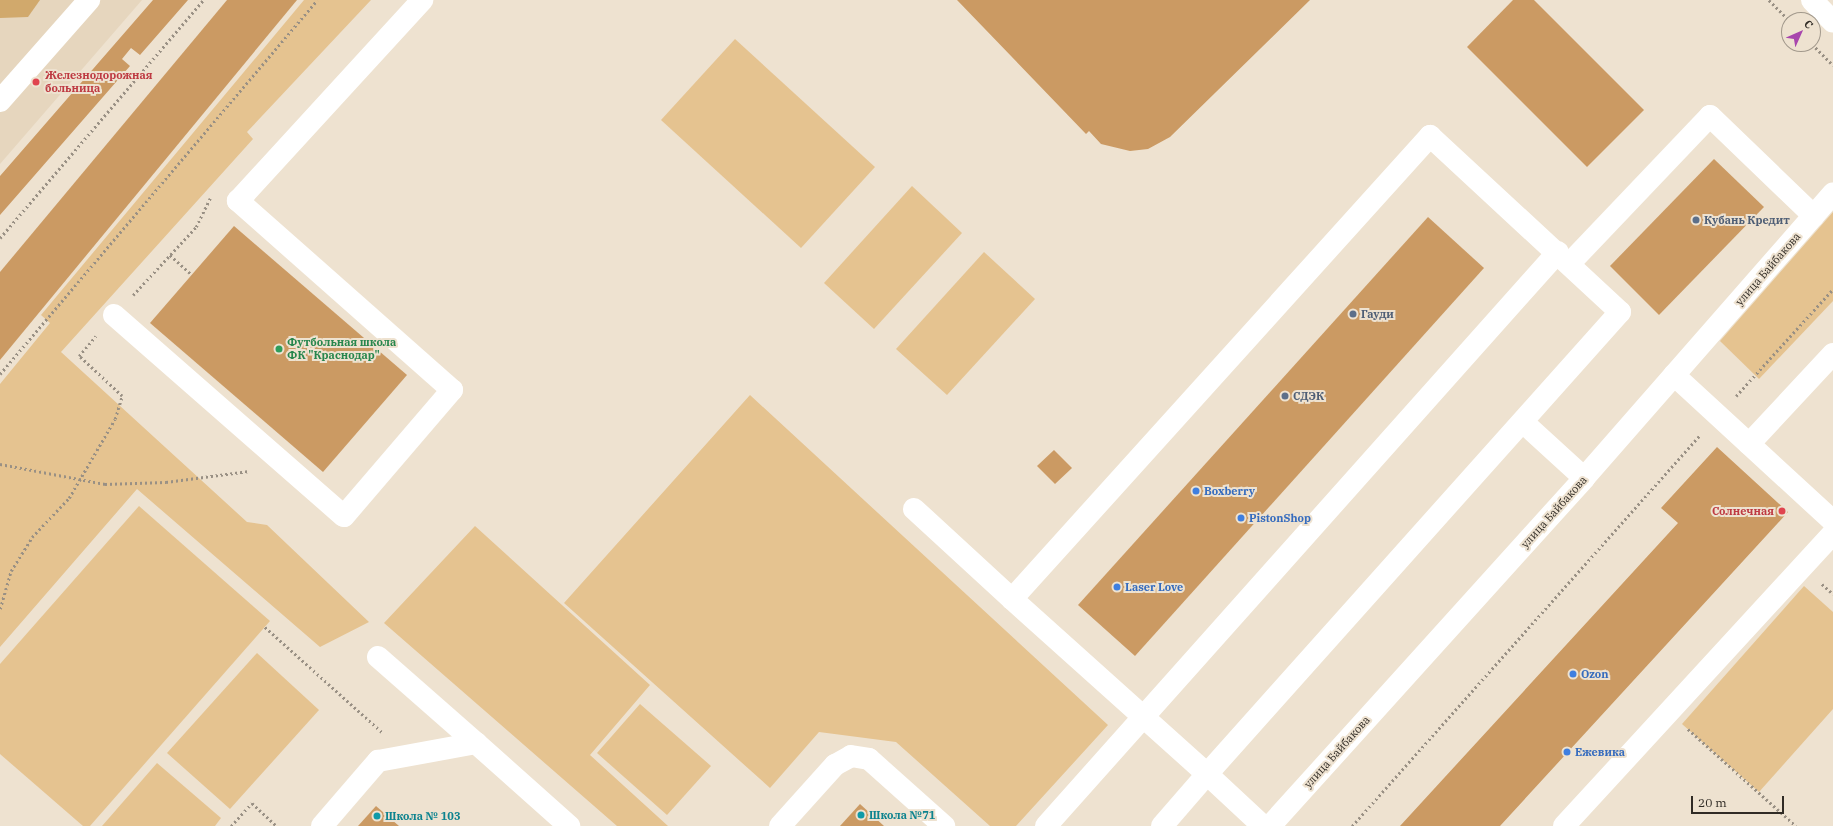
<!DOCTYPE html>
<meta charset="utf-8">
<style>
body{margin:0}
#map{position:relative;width:1833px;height:826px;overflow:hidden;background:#eee2d0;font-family:"IBM Plex Serif",serif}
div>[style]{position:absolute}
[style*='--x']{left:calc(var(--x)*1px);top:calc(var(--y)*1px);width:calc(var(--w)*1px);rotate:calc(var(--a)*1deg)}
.built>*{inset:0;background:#e6d6be}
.green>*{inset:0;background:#e5c390}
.forest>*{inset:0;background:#d1a96c}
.building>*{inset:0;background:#cb9a63}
.path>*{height:2.5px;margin-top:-1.25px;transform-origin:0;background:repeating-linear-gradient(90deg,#999084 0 2px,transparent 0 5px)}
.minor>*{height:22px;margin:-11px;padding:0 11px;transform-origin:11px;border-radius:11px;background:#fff}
.major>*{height:22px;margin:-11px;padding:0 11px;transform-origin:11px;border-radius:11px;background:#fff}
.dots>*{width:11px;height:11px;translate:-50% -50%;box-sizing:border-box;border:2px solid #eee2d0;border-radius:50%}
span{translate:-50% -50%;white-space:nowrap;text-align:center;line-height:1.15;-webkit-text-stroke:4px #eee2d0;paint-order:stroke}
.health-label{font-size:11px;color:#be3a42;font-weight:700}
.left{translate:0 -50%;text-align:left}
.right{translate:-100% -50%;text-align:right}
.service-label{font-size:11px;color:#4e5e75;font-weight:700}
.street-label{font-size:11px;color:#302b25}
.leisure-label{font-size:11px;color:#27864d;font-weight:700}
.shop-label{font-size:11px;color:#366cbe;font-weight:700}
.culture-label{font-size:11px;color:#0d838f;font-weight:700}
.north{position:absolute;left:1781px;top:12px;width:40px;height:40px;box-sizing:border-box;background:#eee2d0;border:1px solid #a2998c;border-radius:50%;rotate:45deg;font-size:11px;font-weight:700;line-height:16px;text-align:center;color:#302b25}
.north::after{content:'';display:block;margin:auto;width:14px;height:18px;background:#a846ad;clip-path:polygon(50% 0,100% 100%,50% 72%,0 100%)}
.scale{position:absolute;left:1691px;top:796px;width:93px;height:18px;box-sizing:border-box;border:2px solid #302b25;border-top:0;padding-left:5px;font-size:12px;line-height:14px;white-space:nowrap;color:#302b25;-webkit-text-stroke:3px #eee2d0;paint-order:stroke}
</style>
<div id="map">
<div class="built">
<i style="clip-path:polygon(0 0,142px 0,0 164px)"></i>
</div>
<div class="green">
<i style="clip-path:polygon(304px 0,371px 0,247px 132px,253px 139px,61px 352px,247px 522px,267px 525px,369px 622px,320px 647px,137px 489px,0 647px,0 384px,50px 323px,41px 315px)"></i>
<i style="clip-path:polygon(735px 39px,875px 167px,801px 248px,661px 120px)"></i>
<i style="clip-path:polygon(912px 186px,962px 233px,874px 329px,824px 283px)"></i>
<i style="clip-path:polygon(1833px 212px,1833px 301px,1759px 379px,1720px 341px)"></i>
<i style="clip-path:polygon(984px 252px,1035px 299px,947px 395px,896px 349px)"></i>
<i style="clip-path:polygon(750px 395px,1108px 725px,1016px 826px,990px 826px,896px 742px,819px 732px,770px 788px,564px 603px)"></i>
<i style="clip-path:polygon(139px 506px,270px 621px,90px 826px,83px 826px,0 754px,0 664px)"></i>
<i style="clip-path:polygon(475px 526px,650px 685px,590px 755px,668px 826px,617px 826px,384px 623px)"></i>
<i style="clip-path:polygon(1804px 586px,1833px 612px,1833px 709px,1759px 792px,1682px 724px)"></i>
<i style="clip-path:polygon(257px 653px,319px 710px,230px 809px,167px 753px)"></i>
<i style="clip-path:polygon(640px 704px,711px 766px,667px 815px,597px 753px)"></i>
<i style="clip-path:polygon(157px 763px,221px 818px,215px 826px,102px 826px)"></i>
</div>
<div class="forest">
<i style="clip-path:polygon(0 0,40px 0,28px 17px,0 18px)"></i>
</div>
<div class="building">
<i style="clip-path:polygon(153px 0,188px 0,140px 55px,131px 48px,122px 59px,130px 66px,0 215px,0 176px)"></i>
<i style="clip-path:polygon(227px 0,297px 0,0 360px,0 272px)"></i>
<i style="clip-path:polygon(957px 0,1310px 0,1170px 137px,1148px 149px,1130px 151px,1101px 144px,1089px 131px,1086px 134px)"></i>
<i style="clip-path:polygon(1513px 0,1534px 0,1644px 110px,1587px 167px,1467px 47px)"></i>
<i style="clip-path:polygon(1714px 159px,1764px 207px,1659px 315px,1610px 266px)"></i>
<i style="clip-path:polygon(1428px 217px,1484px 268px,1135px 656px,1078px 605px)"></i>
<i style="clip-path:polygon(234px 226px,407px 375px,323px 472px,150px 323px)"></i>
<i style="clip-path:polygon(1717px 447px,1788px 512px,1500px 826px,1400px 826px,1678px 523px,1661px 508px)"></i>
<i style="clip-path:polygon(1054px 450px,1072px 468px,1055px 484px,1037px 466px)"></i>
<i style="clip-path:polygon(860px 804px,884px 826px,840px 826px)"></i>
<i style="clip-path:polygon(376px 806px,399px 826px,358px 826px)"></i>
</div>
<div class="path">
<i style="--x:1769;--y:0;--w:28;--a:45"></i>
<i style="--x:1812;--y:44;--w:30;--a:45"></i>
<i style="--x:0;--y:238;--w:313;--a:-49.5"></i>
<i style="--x:170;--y:255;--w:30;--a:42"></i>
<i style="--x:133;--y:295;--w:93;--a:-47.2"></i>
<i style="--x:196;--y:227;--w:32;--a:-64"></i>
<i style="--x:0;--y:374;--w:490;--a:-49.7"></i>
<i style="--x:1736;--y:396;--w:144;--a:-47.8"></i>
<i style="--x:0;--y:464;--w:107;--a:10.8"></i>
<i style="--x:105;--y:484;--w:61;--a:-1.9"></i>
<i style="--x:166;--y:482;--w:84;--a:-7.5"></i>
<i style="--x:1822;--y:584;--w:15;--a:42"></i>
<i style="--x:0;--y:609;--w:40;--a:-74"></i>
<i style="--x:11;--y:571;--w:40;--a:-58"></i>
<i style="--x:32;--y:537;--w:54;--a:-46.5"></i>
<i style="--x:69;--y:498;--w:91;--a:-59.8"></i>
<i style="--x:115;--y:419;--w:24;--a:-73"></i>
<i style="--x:122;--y:396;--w:59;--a:-137.1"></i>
<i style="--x:79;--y:356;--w:26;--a:-50"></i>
<i style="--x:265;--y:627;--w:157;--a:41.9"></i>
<i style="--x:1688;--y:729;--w:145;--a:41.9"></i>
<i style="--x:231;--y:826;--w:31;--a:-48"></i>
<i style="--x:252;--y:803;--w:34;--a:43"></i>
<i style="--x:1352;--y:826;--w:523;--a:-48.33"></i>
</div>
<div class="minor">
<i style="--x:0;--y:101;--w:135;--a:-48.6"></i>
<i style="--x:1430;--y:136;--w:259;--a:42.8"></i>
<i style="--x:1620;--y:312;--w:620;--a:131.79"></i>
<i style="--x:1207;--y:774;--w:262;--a:-138.1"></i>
<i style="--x:1012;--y:599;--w:624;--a:-47.92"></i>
<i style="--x:1570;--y:263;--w:203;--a:-46.4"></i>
<i style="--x:1710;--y:116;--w:144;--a:43.9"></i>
<i style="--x:114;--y:315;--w:305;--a:41.2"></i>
<i style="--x:344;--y:516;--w:166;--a:-49.4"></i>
<i style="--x:452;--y:390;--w:286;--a:-138.5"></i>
<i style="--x:238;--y:201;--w:273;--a:-47.5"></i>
<i style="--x:1674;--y:375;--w:216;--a:42.6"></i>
<i style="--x:1524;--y:423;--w:81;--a:42.5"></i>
<i style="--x:1749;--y:444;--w:123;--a:-47"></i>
<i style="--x:914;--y:509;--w:133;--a:42.6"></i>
<i style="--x:378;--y:657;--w:130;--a:41.3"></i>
<i style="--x:322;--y:826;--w:86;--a:-49.3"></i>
<i style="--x:378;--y:761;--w:100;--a:-10.4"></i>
<i style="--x:476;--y:743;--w:125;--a:41.7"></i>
<i style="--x:780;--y:826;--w:82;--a:-48"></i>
<i style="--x:835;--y:765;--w:18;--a:-29"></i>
<i style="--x:851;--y:756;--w:18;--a:9"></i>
<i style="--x:869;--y:759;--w:101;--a:41.8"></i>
<i style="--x:1046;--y:826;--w:769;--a:-48.27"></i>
<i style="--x:1162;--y:826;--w:69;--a:-49.1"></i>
<i style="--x:1207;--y:774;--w:76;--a:42.9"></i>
<i style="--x:1270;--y:826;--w:469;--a:-47.9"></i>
<i style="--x:1584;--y:478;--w:378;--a:-48.8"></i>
<i style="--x:1564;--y:826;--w:398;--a:-47.4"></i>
</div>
<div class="major">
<i style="--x:1812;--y:0;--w:30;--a:46"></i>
</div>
<div class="dots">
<i style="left:36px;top:82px;background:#e0444e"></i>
<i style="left:1696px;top:220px;background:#5c6f8a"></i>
<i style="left:1353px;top:314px;background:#5c6f8a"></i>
<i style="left:279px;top:349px;background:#2e9e5b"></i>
<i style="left:1285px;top:396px;background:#5c6f8a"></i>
<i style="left:1196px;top:491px;background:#3f7fe0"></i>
<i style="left:1782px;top:511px;background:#e0444e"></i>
<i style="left:1241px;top:518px;background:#3f7fe0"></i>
<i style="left:1117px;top:587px;background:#3f7fe0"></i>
<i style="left:1573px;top:674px;background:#3f7fe0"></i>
<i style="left:1567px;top:752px;background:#3f7fe0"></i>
<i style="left:861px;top:815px;background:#0f9aa8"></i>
<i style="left:377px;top:816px;background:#0f9aa8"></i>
</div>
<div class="health-label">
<span class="left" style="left:45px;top:82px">Железнодорожная<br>больница</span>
<span class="right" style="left:1774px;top:511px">Солнечная</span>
</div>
<div class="service-label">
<span class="left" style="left:1704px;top:220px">Кубань Кредит</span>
<span class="left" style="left:1361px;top:314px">Гауди</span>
<span class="left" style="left:1293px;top:396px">СДЭК</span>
</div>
<div class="street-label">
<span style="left:1768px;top:269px;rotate:-49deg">улица Байбакова</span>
<span style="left:1554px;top:512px;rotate:-48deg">улица Байбакова</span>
<span style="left:1337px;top:752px;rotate:-48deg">улица Байбакова</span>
</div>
<div class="leisure-label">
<span class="left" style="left:287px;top:349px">Футбольная школа<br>ФК "Краснодар"</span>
</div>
<div class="shop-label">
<span class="left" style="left:1204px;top:491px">Boxberry</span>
<span class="left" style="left:1249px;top:518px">PistonShop</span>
<span class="left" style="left:1125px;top:587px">Laser Love</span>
<span class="left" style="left:1581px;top:674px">Ozon</span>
<span class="left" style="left:1575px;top:752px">Ежевика</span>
</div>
<div class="culture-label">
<span class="left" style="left:869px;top:815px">Школа №71</span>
<span class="left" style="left:385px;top:816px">Школа № 103</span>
</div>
<div class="north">С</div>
<div class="scale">20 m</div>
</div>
